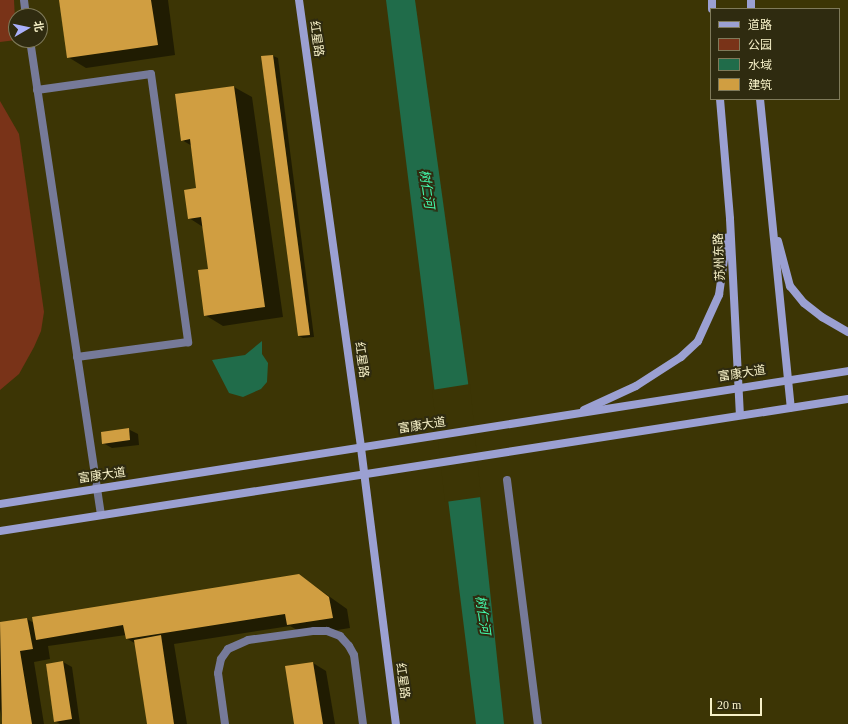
<!DOCTYPE html>
<meta charset="utf-8">
<style>
body{margin:0}
#map{position:relative;width:848px;height:724px;overflow:hidden;background:#3c3505;font-family:"Times New Roman","Noto Sans SC",serif}
div>[style]{position:absolute}
[style*='--x']{left:calc(var(--x)*1px);top:calc(var(--y)*1px);width:calc(var(--w)*1px);rotate:calc(var(--a)*1deg)}
.green>*{inset:0;background:#793318}
.water>*{inset:0;background:#206c4a}
.pier>*{inset:0;background:#3c3505}
.shadow>*{inset:0;background:#0007}
.building>*{inset:0;background:#d09e41}
.lane>*{height:8px;margin:-4px;padding:0 4px;transform-origin:4px;border-radius:4px;background:#767a99}
.secondary>*{height:8px;margin:-4px;padding:0 4px;transform-origin:4px;border-radius:4px;background:#9ba0d2}
span{translate:-50% -50%;white-space:nowrap;text-align:center;line-height:1.15;-webkit-text-stroke:4px #2f2b10;paint-order:stroke}
.street-label{font-size:12px;color:#f7f1c8}
.water-label{font-size:13px;color:#43ffb0;font-style:italic}
.legend{position:absolute;left:710px;top:8px;width:130px;height:92px;box-sizing:border-box;background:#2f2b10;border:1px solid #7f7a5a;margin:0;padding:5px 7px;list-style:none;font-size:12px;color:#f7f1c8}
.legend li{display:flex;align-items:center;gap:8px;height:20px}
.legend b{width:20px;border:1px solid #7f7a5a}
.north{position:absolute;left:8px;top:8px;width:40px;height:40px;box-sizing:border-box;background:#2f2b10;border:1px solid #7f7a5a;border-radius:50%;rotate:81deg;font-size:11px;font-weight:700;line-height:16px;text-align:center;color:#f7f1c8}
.north::after{content:'';display:block;margin:auto;width:14px;height:18px;background:#aab0fb;clip-path:polygon(50% 0,100% 100%,50% 72%,0 100%)}
.scale{position:absolute;left:710px;top:698px;width:52px;height:18px;box-sizing:border-box;border:2px solid #f7f1c8;border-top:0;padding-left:5px;font-size:12px;line-height:14px;white-space:nowrap;color:#f7f1c8;-webkit-text-stroke:3px #2f2b10;paint-order:stroke}
</style>
<div id="map">
<div class="green">
<i style="clip-path:polygon(0 0,14px 0,16px 40px,0 42px)"></i>
<i style="clip-path:polygon(0 101px,19px 134px,44px 312px,41px 331px,34px 347px,19px 374px,0 390px)"></i>
</div>
<div class="water">
<i style="clip-path:polygon(386px 0,415px 0,468px 382px,504px 724px,476px 724px)"></i>
<i style="clip-path:polygon(262px 341px,262px 354px,268px 363px,267px 382px,261px 389px,243px 397px,229px 393px,212px 360px,245px 355px)"></i>
</div>
<div class="pier">
<i style="clip-path:polygon(470px 384px,481px 497px,445px 502px,432px 390px)"></i>
</div>
<div class="shadow">
<i style="clip-path:polygon(60px 0,168px 0,175px 55px,86px 68px,68px 57px)"></i>
<i style="clip-path:polygon(273px 56px,278px 58px,314px 337px,303px 338px,299px 336px,262px 57px)"></i>
<i style="clip-path:polygon(234px 87px,252px 97px,283px 317px,223px 326px,205px 315px,209px 270px,203px 227px,189px 218px,198px 189px,192px 146px,182px 140px)"></i>
<i style="clip-path:polygon(128px 429px,138px 434px,139px 445px,112px 448px,103px 443px)"></i>
<i style="clip-path:polygon(299px 575px,347px 609px,350px 628px,306px 635px,290px 626px,174px 644px,187px 724px,148px 724px,136px 644px,126px 638px,126px 635px,48px 646px,50px 659px,34px 662px,44px 724px,3px 724px,0 709px,0 623px,27px 619px,34px 623px)"></i>
<i style="clip-path:polygon(63px 662px,72px 667px,80px 724px,60px 724px,55px 721px)"></i>
<i style="clip-path:polygon(313px 663px,326px 671px,335px 724px,295px 724px)"></i>
</div>
<div class="building">
<i style="clip-path:polygon(59px 0,151px 0,158px 45px,67px 58px)"></i>
<i style="clip-path:polygon(273px 55px,310px 335px,298px 336px,261px 56px)"></i>
<i style="clip-path:polygon(234px 86px,265px 307px,204px 316px,198px 270px,208px 269px,201px 217px,188px 219px,184px 190px,196px 188px,190px 139px,181px 141px,175px 94px)"></i>
<i style="clip-path:polygon(129px 428px,130px 440px,102px 444px,101px 432px)"></i>
<i style="clip-path:polygon(299px 574px,329px 597px,333px 618px,287px 625px,285px 614px,126px 639px,123px 625px,36px 640px,32px 617px)"></i>
<i style="clip-path:polygon(27px 618px,33px 649px,20px 651px,32px 724px,2px 724px,0 622px)"></i>
<i style="clip-path:polygon(161px 635px,174px 724px,147px 724px,134px 640px)"></i>
<i style="clip-path:polygon(63px 661px,72px 719px,54px 722px,46px 664px)"></i>
<i style="clip-path:polygon(313px 662px,323px 724px,294px 724px,285px 666px)"></i>
</div>
<div class="lane">
<i style="--x:24;--y:0;--w:16;--a:83"></i>
<i style="--x:30;--y:40;--w:480;--a:81.5"></i>
<i style="--x:37;--y:90;--w:115;--a:-8"></i>
<i style="--x:151;--y:74;--w:271;--a:82.1"></i>
<i style="--x:188;--y:342;--w:112;--a:172.3"></i>
<i style="--x:507;--y:480;--w:246;--a:82.8"></i>
<i style="--x:225;--y:724;--w:51;--a:-97.8"></i>
<i style="--x:218;--y:673;--w:14;--a:-78"></i>
<i style="--x:221;--y:659;--w:12;--a:-55"></i>
<i style="--x:228;--y:649;--w:22;--a:-24"></i>
<i style="--x:248;--y:640;--w:67;--a:-7.8"></i>
<i style="--x:314;--y:631;--w:13;--a:0"></i>
<i style="--x:327;--y:631;--w:14;--a:21"></i>
<i style="--x:340;--y:636;--w:13;--a:48"></i>
<i style="--x:349;--y:646;--w:10;--a:61"></i>
<i style="--x:354;--y:655;--w:70;--a:82.6"></i>
</div>
<div class="secondary">
<i style="--x:299;--y:0;--w:452;--a:82.1"></i>
<i style="--x:361;--y:448;--w:278;--a:82.8"></i>
<i style="--x:712;--y:0;--w:9;--a:90"></i>
<i style="--x:751;--y:0;--w:9;--a:90"></i>
<i style="--x:720;--y:99;--w:120;--a:85.2"></i>
<i style="--x:730;--y:219;--w:196;--a:87.1"></i>
<i style="--x:760;--y:99;--w:310;--a:84.3"></i>
<i style="--x:778;--y:241;--w:47;--a:75.1"></i>
<i style="--x:790;--y:286;--w:22;--a:51"></i>
<i style="--x:804;--y:303;--w:23;--a:38"></i>
<i style="--x:822;--y:317;--w:30;--a:30"></i>
<i style="--x:584;--y:410;--w:57;--a:-24.8"></i>
<i style="--x:636;--y:386;--w:54;--a:-32.8"></i>
<i style="--x:681;--y:357;--w:23;--a:-43"></i>
<i style="--x:698;--y:341;--w:51;--a:-65.5"></i>
<i style="--x:719;--y:295;--w:58;--a:-82"></i>
<i style="--x:0;--y:504;--w:858;--a:-8.91"></i>
<i style="--x:0;--y:531;--w:858;--a:-8.85"></i>
</div>
<div class="street-label">
<span style="left:316px;top:39px;rotate:82deg">红星路</span>
<span style="left:720px;top:257px;rotate:-93deg">苏州东路</span>
<span style="left:361px;top:360px;rotate:82deg">红星路</span>
<span style="left:742px;top:374px;rotate:-9deg">富康大道</span>
<span style="left:422px;top:426px;rotate:-9deg">富康大道</span>
<span style="left:102px;top:476px;rotate:-8deg">富康大道</span>
<span style="left:402px;top:681px;rotate:82deg">红星路</span>
</div>
<div class="water-label">
<span style="left:426px;top:189px;rotate:82deg">树仁河</span>
<span style="left:482px;top:615px;rotate:82deg">树仁河</span>
</div>
<ul class="legend">
<li><b style="height:5px;background:#9ba0d2"></b>道路</li>
<li><b style="height:11px;background:#793318"></b>公园</li>
<li><b style="height:11px;background:#206c4a"></b>水域</li>
<li><b style="height:11px;background:#d09e41"></b>建筑</li>
</ul>
<div class="north">北</div>
<div class="scale">20 m</div>
</div>
